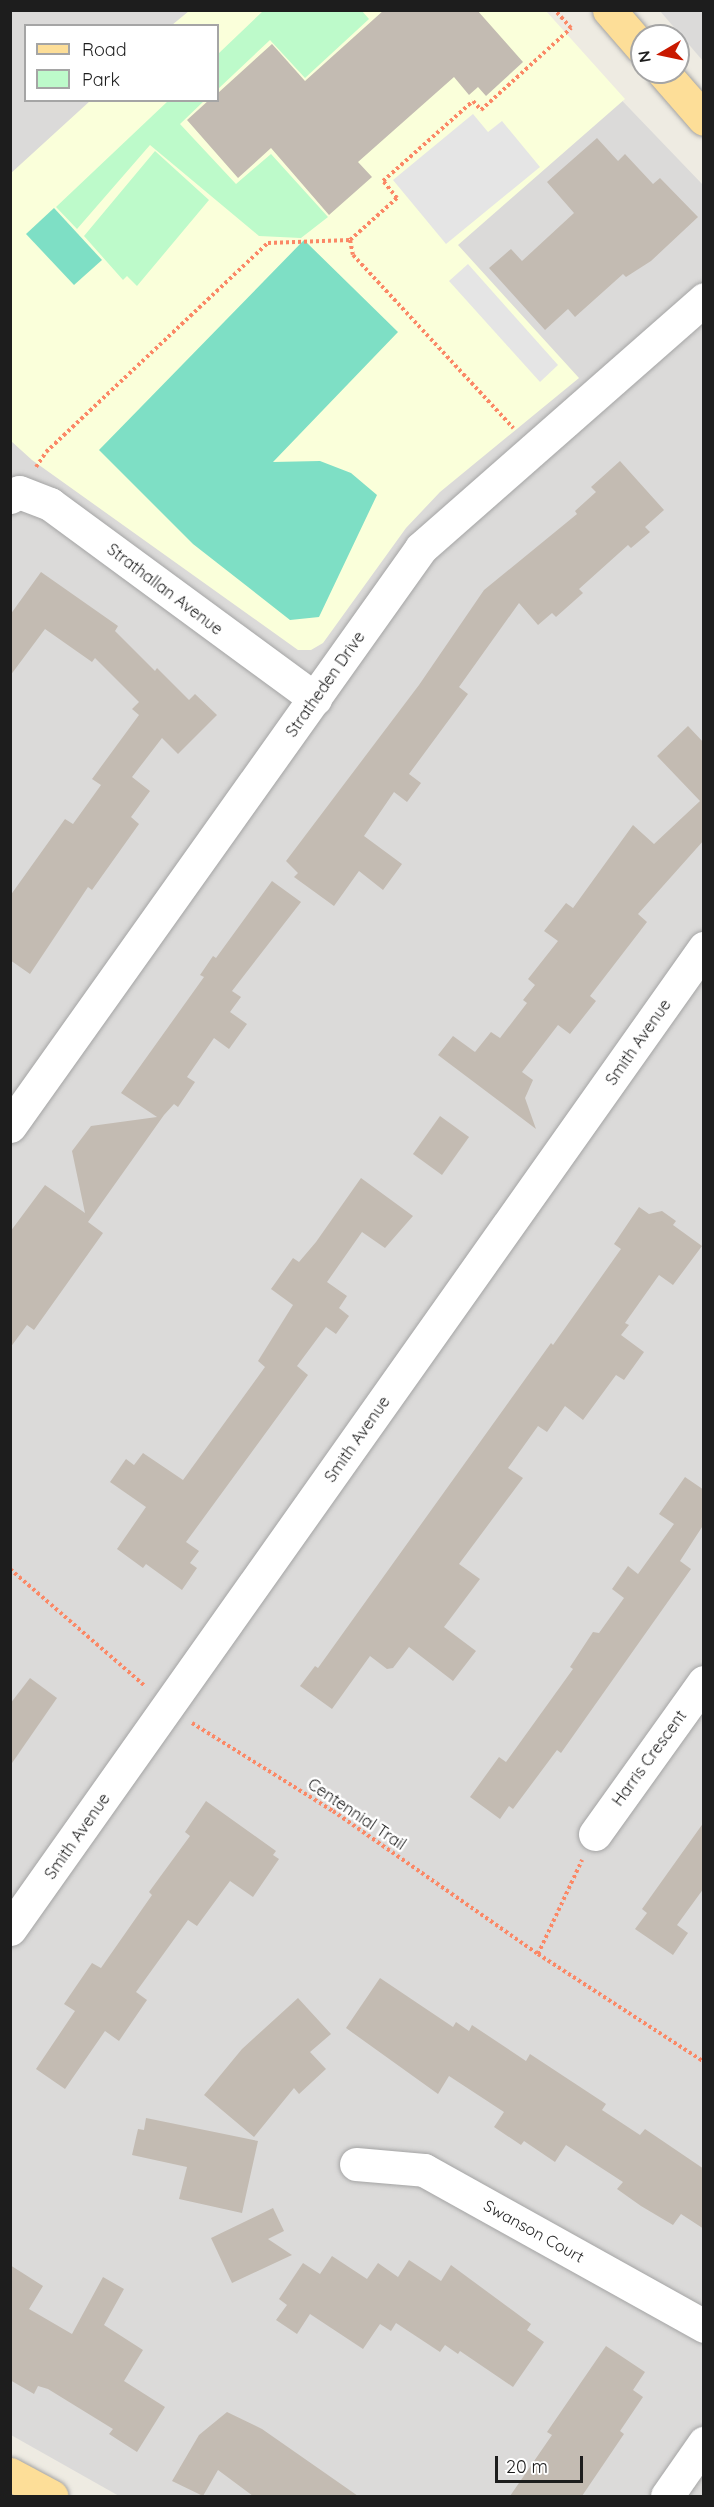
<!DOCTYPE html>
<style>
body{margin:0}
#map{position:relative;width:714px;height:2507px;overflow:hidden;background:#eeebe2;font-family:Quicksand,sans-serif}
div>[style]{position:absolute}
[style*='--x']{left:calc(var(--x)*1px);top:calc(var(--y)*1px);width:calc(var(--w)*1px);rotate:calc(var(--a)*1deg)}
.residential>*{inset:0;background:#dbdad9}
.education>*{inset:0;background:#faffda}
.park>*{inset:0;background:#bdfaca}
.pitch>*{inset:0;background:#7edfc5}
.parking>*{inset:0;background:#e5e5e5}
.building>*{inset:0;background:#c3bbb2}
.path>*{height:4px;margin-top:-2px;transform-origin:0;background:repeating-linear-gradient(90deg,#fb8866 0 3px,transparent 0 6px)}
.roads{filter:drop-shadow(0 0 2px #a4a4a4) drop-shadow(0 0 2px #a4a4a4)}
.minor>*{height:33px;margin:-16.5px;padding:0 16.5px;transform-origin:16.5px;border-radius:16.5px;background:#fff}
.major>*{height:33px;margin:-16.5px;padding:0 16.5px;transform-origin:16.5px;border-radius:16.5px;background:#fdde98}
span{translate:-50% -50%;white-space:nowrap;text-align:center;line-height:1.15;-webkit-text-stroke:5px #fff;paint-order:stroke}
.street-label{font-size:16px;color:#1d1d1d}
.frame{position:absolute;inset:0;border:12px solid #1d1d1d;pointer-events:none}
.legend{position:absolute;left:24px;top:24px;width:195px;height:78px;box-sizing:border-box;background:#fff;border:2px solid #a5a5a5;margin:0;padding:8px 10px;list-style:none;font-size:18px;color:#1d1d1d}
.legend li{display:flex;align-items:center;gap:12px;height:30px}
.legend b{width:30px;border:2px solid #a5a5a5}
.north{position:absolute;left:630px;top:24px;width:60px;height:60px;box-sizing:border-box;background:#fff;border:2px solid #a5a5a5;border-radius:50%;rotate:261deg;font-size:16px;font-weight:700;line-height:24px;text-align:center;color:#1d1d1d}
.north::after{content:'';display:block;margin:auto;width:21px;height:27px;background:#c91900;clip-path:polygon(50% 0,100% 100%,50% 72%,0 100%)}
.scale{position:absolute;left:495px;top:2456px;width:88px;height:27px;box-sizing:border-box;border:3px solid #1d1d1d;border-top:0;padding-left:8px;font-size:18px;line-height:21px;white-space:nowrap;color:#1d1d1d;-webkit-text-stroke:4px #fff;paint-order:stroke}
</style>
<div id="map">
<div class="residential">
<i style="clip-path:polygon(evenodd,11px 11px,536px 11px,703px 185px,703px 2496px,119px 2496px,11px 2435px,11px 11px,26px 26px,218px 26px,218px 100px,26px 100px,26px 26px)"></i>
<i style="clip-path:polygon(660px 11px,703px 11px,703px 61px)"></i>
</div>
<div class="education">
<i style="clip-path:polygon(189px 11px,546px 11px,625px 99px,458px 245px,579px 378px,440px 492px,406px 528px,323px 643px,311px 650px,298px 650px,32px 460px,11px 441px,10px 174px,90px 101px,218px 100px,218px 26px,172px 25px)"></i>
</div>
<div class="park">
<i style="clip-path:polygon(263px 11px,362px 11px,369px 19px,305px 78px,270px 40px,218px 89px,218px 54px)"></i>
<i style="clip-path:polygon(205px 100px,180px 124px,236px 184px,271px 154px,328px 217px,301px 238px,259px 236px,150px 145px,77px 229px,56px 207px,168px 101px)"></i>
<i style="clip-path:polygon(155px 151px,209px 200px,137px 286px,127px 276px,123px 280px,84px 236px)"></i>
</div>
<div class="pitch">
<i style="clip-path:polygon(54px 208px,102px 260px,74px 285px,26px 234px)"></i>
<i style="clip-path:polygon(304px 240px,398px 332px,273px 462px,320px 461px,351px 473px,377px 495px,319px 617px,290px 620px,193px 544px,99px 450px)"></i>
</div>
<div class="parking">
<i style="clip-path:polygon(473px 114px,488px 132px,502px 121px,540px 167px,446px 244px,393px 180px)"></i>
<i style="clip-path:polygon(468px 264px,558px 365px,540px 382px,449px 281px)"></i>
</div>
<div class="building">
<i style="clip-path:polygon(384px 10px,477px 10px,523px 62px,486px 96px,478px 87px,469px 95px,454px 77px,358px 162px,372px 177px,329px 215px,271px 148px,238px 178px,187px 120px,209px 100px,218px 100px,218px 93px,272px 44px,305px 81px)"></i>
<i style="clip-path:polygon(597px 138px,618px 161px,625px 154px,653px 184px,660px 178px,698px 217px,651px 261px,626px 277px,623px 274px,575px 317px,568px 309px,545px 330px,489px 268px,511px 249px,522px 261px,574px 213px,547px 182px)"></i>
<i style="clip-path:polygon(620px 461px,664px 510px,645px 527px,650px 532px,631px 548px,628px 545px,579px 589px,583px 593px,556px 617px,552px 613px,538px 625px,519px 603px,459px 687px,468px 694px,409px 774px,421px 783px,407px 802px,394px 792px,364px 836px,402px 864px,383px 890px,359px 871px,334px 906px,294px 877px,298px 873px,286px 861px,419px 685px,484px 590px,577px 514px,575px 511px,596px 492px,591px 487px)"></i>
<i style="clip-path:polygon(41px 572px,118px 626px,115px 631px,155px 671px,157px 668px,189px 700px,195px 694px,217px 715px,178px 754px,162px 738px,132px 777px,150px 791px,131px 817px,139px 824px,92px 890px,88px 887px,30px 974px,10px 960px,10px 896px,65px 819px,73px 824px,101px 785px,92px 779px,139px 715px,132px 709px,139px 702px,95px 658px,92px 662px,45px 629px,10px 676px,10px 615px)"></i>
<i style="clip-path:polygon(688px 726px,704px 743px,704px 840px,638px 914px,647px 922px,590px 996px,596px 1001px,570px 1034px,558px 1025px,522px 1072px,533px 1080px,525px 1098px,536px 1129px,438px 1055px,453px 1036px,475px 1052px,491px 1032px,500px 1038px,527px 1003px,523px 1000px,535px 985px,528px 979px,558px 941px,544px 931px,566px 903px,573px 908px,633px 825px,654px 844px,700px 801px,657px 756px)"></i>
<i style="clip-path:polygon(272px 881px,301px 902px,232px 991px,241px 997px,230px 1012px,247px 1024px,229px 1049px,214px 1038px,187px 1077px,195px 1082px,178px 1107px,174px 1104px,164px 1115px,88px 1222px,103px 1233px,34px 1330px,27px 1325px,10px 1348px,10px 1232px,45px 1185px,85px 1213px,72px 1151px,91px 1126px,157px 1117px,121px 1093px,204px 977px,200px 975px,213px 956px,216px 958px)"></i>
<i style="clip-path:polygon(440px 1116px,469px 1137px,442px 1175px,413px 1154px)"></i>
<i style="clip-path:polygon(361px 1178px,413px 1216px,385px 1248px,362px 1232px,327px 1282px,347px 1296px,339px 1308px,349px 1316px,336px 1334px,326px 1327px,297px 1366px,308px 1375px,186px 1542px,199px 1551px,190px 1563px,197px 1568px,182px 1590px,146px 1564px,143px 1568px,117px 1549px,146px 1507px,110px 1482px,126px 1459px,134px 1465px,143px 1453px,183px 1480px,265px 1367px,258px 1361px,293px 1305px,271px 1289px,293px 1258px,299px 1262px,316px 1242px)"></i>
<i style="clip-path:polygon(639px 1207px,649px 1214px,662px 1211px,676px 1221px,673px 1225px,702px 1246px,673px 1285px,659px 1275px,625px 1323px,629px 1325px,621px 1335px,644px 1352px,624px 1380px,616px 1375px,583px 1420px,565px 1406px,547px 1432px,538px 1426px,508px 1468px,523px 1478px,459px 1564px,480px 1579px,444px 1627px,476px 1651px,453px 1681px,409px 1647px,393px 1668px,387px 1669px,370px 1656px,332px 1709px,300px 1686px,315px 1666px,318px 1668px,551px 1343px,553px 1345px,621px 1249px,614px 1244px)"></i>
<i style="clip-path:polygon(685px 1477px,704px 1490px,704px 1524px,680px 1561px,691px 1569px,561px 1753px,557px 1750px,513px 1809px,509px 1806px,500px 1819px,470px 1797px,499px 1757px,506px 1762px,573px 1669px,570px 1667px,593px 1632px,599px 1633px,624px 1598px,612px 1589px,628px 1566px,638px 1574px,674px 1524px,659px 1514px)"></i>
<i style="clip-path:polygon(30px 1678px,57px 1698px,10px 1766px,10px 1704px)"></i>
<i style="clip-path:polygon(206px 1801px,276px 1851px,273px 1855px,279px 1859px,253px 1897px,230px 1881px,197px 1926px,188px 1920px,136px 1992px,147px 2000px,119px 2041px,105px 2031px,65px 2089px,36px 2069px,75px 2011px,64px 2004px,92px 1963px,101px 1968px,152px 1895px,149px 1892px,190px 1836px,185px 1832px)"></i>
<i style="clip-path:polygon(704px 1822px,704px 1888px,677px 1925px,688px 1933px,673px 1955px,635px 1929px,647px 1913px,642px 1909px)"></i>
<i style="clip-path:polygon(380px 1978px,453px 2027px,456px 2022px,469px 2031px,472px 2025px,526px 2061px,530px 2054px,606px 2104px,602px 2110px,640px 2135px,645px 2129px,704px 2169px,704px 2229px,681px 2214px,673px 2225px,641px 2206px,617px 2189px,623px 2182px,566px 2145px,555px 2162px,524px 2141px,521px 2145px,494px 2127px,504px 2112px,449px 2076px,438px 2094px,346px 2028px)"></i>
<i style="clip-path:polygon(298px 1998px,331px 2034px,310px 2052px,326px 2069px,299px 2094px,294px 2088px,254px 2137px,204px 2095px,242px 2049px)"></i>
<i style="clip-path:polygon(146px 2118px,258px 2141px,242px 2213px,179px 2199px,187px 2167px,132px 2155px,138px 2129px,144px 2130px)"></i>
<i style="clip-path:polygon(273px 2208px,284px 2231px,268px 2239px,292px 2255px,232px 2283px,211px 2238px)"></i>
<i style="clip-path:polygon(332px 2256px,367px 2279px,378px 2263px,398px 2277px,409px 2260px,441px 2281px,451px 2265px,531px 2324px,527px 2330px,544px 2342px,513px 2387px,460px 2351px,458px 2354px,445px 2345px,440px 2352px,396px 2323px,391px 2331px,380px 2324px,363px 2349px,310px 2314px,297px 2334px,276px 2320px,287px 2305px,279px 2299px,303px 2263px,320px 2274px)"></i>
<i style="clip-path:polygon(10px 2265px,43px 2286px,29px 2309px,72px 2334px,103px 2277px,124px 2289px,104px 2325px,143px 2350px,124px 2381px,165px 2407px,137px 2452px,109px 2434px,113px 2429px,48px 2389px,38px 2386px,34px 2394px,10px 2380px)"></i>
<i style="clip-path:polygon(606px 2346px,645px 2372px,633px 2390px,643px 2397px,620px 2431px,624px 2434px,582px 2496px,510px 2496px,552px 2435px,547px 2432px)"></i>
<i style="clip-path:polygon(227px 2412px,262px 2429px,358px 2496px,253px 2496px,218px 2470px,203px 2496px,172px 2481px,199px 2435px)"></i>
</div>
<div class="path">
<i style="--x:350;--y:240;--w:63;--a:-41.8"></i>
<i style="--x:397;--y:198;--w:22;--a:-129"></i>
<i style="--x:383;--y:181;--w:120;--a:-41.6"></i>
<i style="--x:473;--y:101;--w:12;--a:48"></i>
<i style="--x:481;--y:110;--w:122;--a:-42.3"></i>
<i style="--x:571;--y:28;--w:24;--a:-132"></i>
<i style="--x:36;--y:467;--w:18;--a:-56"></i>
<i style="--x:46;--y:452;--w:305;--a:-43.3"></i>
<i style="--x:268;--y:243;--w:82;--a:-2.1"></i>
<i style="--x:350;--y:240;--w:15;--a:79"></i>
<i style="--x:353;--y:255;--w:236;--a:47.2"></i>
<i style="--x:10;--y:1569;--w:177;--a:40.9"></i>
<i style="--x:192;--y:1723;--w:166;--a:32"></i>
<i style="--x:333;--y:1811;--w:250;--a:34.9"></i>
<i style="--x:538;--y:1954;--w:198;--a:33"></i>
<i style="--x:538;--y:1954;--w:104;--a:-64.9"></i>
</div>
<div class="roads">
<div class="minor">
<i style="--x:10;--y:497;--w:10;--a:-29"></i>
<i style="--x:19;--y:492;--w:33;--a:21"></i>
<i style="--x:50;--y:504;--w:329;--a:36.3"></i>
<i style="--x:10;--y:1126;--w:709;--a:-54.58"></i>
<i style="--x:421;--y:548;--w:377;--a:-41.3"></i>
<i style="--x:595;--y:1834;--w:187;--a:-54.4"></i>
<i style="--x:10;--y:1929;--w:1202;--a:-54.72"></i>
<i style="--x:356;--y:2164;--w:68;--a:5"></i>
<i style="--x:424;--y:2170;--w:321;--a:29.1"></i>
<i style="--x:667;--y:2496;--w:65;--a:-55.1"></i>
</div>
<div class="major">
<i style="--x:609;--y:10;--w:50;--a:49"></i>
<i style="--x:663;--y:72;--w:62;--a:48.9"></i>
<i style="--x:10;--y:2474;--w:47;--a:28.2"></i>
</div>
</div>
<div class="street-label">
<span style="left:165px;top:589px;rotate:37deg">Strathallan Avenue</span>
<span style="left:325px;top:684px;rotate:-55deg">Stratheden Drive</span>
<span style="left:638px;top:1042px;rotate:-55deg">Smith Avenue</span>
<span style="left:357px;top:1439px;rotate:-55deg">Smith Avenue</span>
<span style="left:649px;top:1758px;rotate:-54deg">Harris Crescent</span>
<span style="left:357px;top:1814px;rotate:34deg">Centennial Trail</span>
<span style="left:77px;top:1836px;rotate:-55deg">Smith Avenue</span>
<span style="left:534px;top:2231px;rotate:29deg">Swanson Court</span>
</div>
<div class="frame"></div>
<ul class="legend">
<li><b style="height:8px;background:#fdde98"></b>Road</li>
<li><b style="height:16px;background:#bdfaca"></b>Park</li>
</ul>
<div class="north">N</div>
<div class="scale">20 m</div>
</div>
